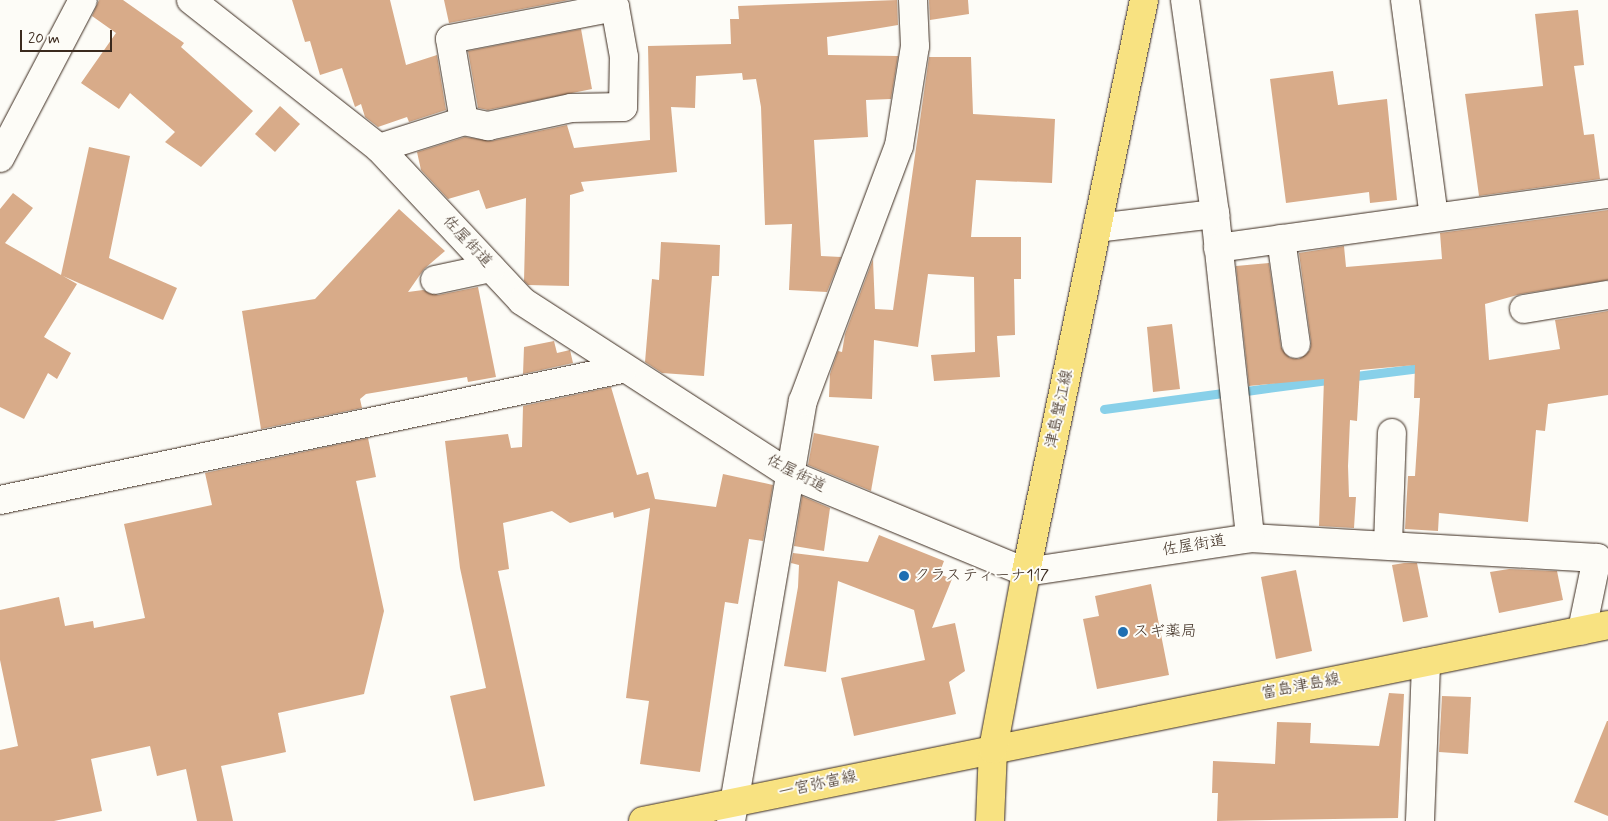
<!DOCTYPE html>
<meta charset="utf-8">
<style>
body{margin:0}
#map{position:relative;width:1608px;height:821px;overflow:hidden;background:#fdfcf7;font-family:Mynerve,"Klee One",sans-serif}
div>[style]{position:absolute}
[style*='--x']{left:calc(var(--x)*1px);top:calc(var(--y)*1px);width:calc(var(--w)*1px);rotate:calc(var(--a)*1deg)}
.stream>*{height:9px;margin:-4.5px;padding:0 4.5px;transform-origin:4.5px;border-radius:4.5px;background:#88d0e9}
.building>*{inset:0;background:#d8ab89}
.roads{filter:drop-shadow(0 0 1px #3b2a1e) drop-shadow(0 0 1px #3b2a1e)}
.minor>*{height:28px;margin:-14px;padding:0 14px;transform-origin:14px;border-radius:14px;background:#fdfcf7}
.major>*{height:28px;margin:-14px;padding:0 14px;transform-origin:14px;border-radius:14px;background:#f8e281}
.dots>*{width:14px;height:14px;translate:-50% -50%;box-sizing:border-box;border:2px solid #fdfcf7;border-radius:50%}
span{translate:-50% -50%;white-space:nowrap;text-align:center;line-height:1.15;-webkit-text-stroke:4px #fdfcf7;paint-order:stroke}
.street-label{font-size:16px;color:#3b2a1e}
.poi-label{font-size:16px;color:#3b2a1e}
.left{translate:0 -50%;text-align:left}
.scale{position:absolute;left:20px;top:30px;width:92px;height:22px;box-sizing:border-box;border:2px solid #3b2a1e;border-top:0;padding-left:6px;font-size:15px;line-height:18px;white-space:nowrap;color:#3b2a1e;-webkit-text-stroke:4px #fdfcf7;paint-order:stroke}
</style>
<div id="map">
<div class="stream">
<i style="--x:1348;--y:377;--w:80;--a:-7.2"></i>
<i style="--x:1246;--y:391;--w:90;--a:-7.7"></i>
<i style="--x:1104;--y:409;--w:120;--a:-7.7"></i>
</div>
<div class="building">
<i style="clip-path:polygon(99px 0,123px 0,184px 43px,181px 47px,253px 111px,201px 167px,165px 142px,175px 132px,130px 93px,119px 109px,81px 83px,116px 33px,92px 16px)"></i>
<i style="clip-path:polygon(292px 0,390px 0,406px 65px,437px 55px,446px 110px,409px 122px,407px 117px,378px 127px,365px 117px,361px 104px,355px 107px,342px 68px,320px 75px,310px 41px,305px 42px)"></i>
<i style="clip-path:polygon(444px 0,569px 0,449px 23px)"></i>
<i style="clip-path:polygon(897px 0,898px 25px,827px 37px,828px 55px,898px 56px,891px 99px,866px 100px,868px 137px,814px 140px,821px 256px,841px 257px,827px 292px,789px 290px,792px 224px,765px 225px,761px 107px,756px 79px,743px 80px,742px 73px,696px 76px,695px 108px,671px 107px,677px 172px,581px 182px,584px 191px,570px 195px,569px 286px,528px 285px,524px 281px,526px 198px,486px 209px,479px 190px,448px 199px,421px 170px,417px 152px,465px 137px,491px 141px,567px 125px,574px 148px,650px 140px,648px 46px,731px 44px,730px 19px,739px 19px,738px 6px)"></i>
<i style="clip-path:polygon(929px 0,968px 0,969px 14px,930px 20px)"></i>
<i style="clip-path:polygon(1578px 10px,1584px 65px,1574px 66px,1584px 135px,1594px 134px,1600px 179px,1479px 196px,1465px 94px,1543px 86px,1535px 14px)"></i>
<i style="clip-path:polygon(581px 29px,592px 89px,488px 110px,478px 108px,468px 51px)"></i>
<i style="clip-path:polygon(929px 57px,971px 57px,973px 114px,1055px 119px,1052px 183px,976px 180px,971px 237px,1021px 237px,1021px 279px,1014px 279px,1015px 335px,997px 336px,1000px 377px,934px 381px,931px 355px,975px 352px,974px 277px,928px 274px,918px 347px,874px 340px,872px 399px,829px 397px,830px 374px,838px 351px,842px 352px,845px 334px,873px 259px,875px 309px,893px 310px)"></i>
<i style="clip-path:polygon(1333px 71px,1338px 105px,1387px 99px,1397px 200px,1370px 203px,1369px 192px,1286px 203px,1270px 79px)"></i>
<i style="clip-path:polygon(280px 106px,300px 124px,275px 152px,255px 134px)"></i>
<i style="clip-path:polygon(89px 147px,130px 156px,109px 258px,177px 288px,163px 320px,63px 276px,77px 284px,44px 337px,71px 353px,57px 379px,48px 373px,24px 419px,0 407px,0 209px,13px 193px,33px 208px,5px 243px,61px 275px)"></i>
<i style="clip-path:polygon(399px 209px,445px 251px,424px 269px,408px 292px,423px 290px,438px 295px,478px 287px,496px 377px,468px 382px,467px 377px,366px 394px,360px 399px,362px 408px,261px 429px,242px 311px,315px 299px)"></i>
<i style="clip-path:polygon(1608px 210px,1608px 280px,1521px 294px,1485px 304px,1489px 360px,1560px 349px,1555px 320px,1608px 311px,1608px 395px,1548px 404px,1545px 431px,1536px 430px,1528px 522px,1439px 513px,1438px 531px,1405px 529px,1408px 476px,1415px 476px,1419px 414px,1420px 398px,1414px 398px,1415px 365px,1360px 370px,1357px 421px,1350px 420px,1348px 466px,1349px 497px,1356px 497px,1354px 528px,1319px 526px,1324px 379px,1249px 386px,1236px 266px,1269px 263px,1281px 347px,1290px 358px,1299px 359px,1310px 350px,1311px 342px,1299px 253px,1344px 246px,1346px 267px,1442px 259px,1440px 233px)"></i>
<i style="clip-path:polygon(661px 242px,720px 245px,719px 276px,712px 276px,704px 376px,662px 373px,645px 362px,652px 279px,659px 280px)"></i>
<i style="clip-path:polygon(1172px 324px,1180px 389px,1153px 392px,1147px 327px)"></i>
<i style="clip-path:polygon(554px 341px,557px 353px,570px 350px,573px 363px,523px 374px,524px 347px)"></i>
<i style="clip-path:polygon(611px 387px,637px 475px,648px 472px,655px 499px,716px 507px,723px 474px,773px 485px,763px 541px,749px 539px,738px 604px,725px 602px,700px 772px,640px 764px,649px 701px,626px 698px,650px 508px,614px 518px,613px 512px,570px 523px,552px 511px,503px 523px,509px 569px,498px 571px,545px 786px,474px 801px,450px 696px,486px 688px,460px 568px,445px 441px,508px 434px,511px 448px,522px 447px,523px 406px)"></i>
<i style="clip-path:polygon(814px 433px,879px 446px,871px 491px,808px 465px)"></i>
<i style="clip-path:polygon(368px 438px,376px 477px,356px 481px,384px 611px,364px 694px,278px 713px,286px 752px,221px 766px,233px 821px,197px 821px,186px 769px,157px 776px,150px 746px,91px 759px,102px 811px,54px 821px,0 821px,0 750px,18px 746px,0 660px,0 610px,59px 597px,65px 626px,93px 621px,94px 628px,145px 618px,124px 524px,212px 505px,205px 473px)"></i>
<i style="clip-path:polygon(802px 496px,830px 508px,824px 551px,794px 546px)"></i>
<i style="clip-path:polygon(879px 535px,944px 561px,939px 574px,952px 579px,932px 628px,955px 623px,965px 671px,949px 682px,956px 714px,854px 736px,841px 678px,925px 660px,914px 610px,838px 581px,826px 672px,784px 666px,798px 587px,799px 565px,791px 563px,793px 553px,868px 562px)"></i>
<i style="clip-path:polygon(1404px 563px,1417px 563px,1428px 617px,1403px 622px,1392px 565px)"></i>
<i style="clip-path:polygon(1509px 569px,1557px 571px,1563px 600px,1499px 613px,1490px 572px)"></i>
<i style="clip-path:polygon(1296px 570px,1312px 651px,1276px 659px,1261px 577px)"></i>
<i style="clip-path:polygon(1151px 584px,1169px 675px,1097px 689px,1083px 619px,1099px 616px,1095px 596px)"></i>
<i style="clip-path:polygon(1389px 693px,1404px 694px,1398px 818px,1217px 821px,1218px 793px,1212px 793px,1213px 761px,1275px 764px,1277px 722px,1311px 723px,1310px 743px,1379px 746px)"></i>
<i style="clip-path:polygon(1442px 696px,1471px 697px,1468px 754px,1439px 752px)"></i>
<i style="clip-path:polygon(1607px 721px,1608px 721px,1608px 816px,1574px 802px)"></i>
</div>
<div class="roads">
<div class="minor">
<i style="--x:191;--y:0;--w:239;--a:38.2"></i>
<i style="--x:379;--y:148;--w:209;--a:46.9"></i>
<i style="--x:522;--y:301;--w:318;--a:32.9"></i>
<i style="--x:789;--y:474;--w:256;--a:22.5"></i>
<i style="--x:1026;--y:572;--w:227;--a:-8.6"></i>
<i style="--x:1250;--y:538;--w:348;--a:3.3"></i>
<i style="--x:1597;--y:558;--w:74;--a:101.8"></i>
<i style="--x:1185;--y:0;--w:216;--a:82"></i>
<i style="--x:1215;--y:214;--w:326;--a:83.8"></i>
<i style="--x:1405;--y:0;--w:219;--a:82.4"></i>
<i style="--x:379;--y:148;--w:89;--a:-17.6"></i>
<i style="--x:464;--y:121;--w:25;--a:12"></i>
<i style="--x:488;--y:126;--w:85;--a:-12.2"></i>
<i style="--x:571;--y:108;--w:52;--a:-1.1"></i>
<i style="--x:623;--y:107;--w:50;--a:-88.9"></i>
<i style="--x:624;--y:57;--w:51;--a:-100.2"></i>
<i style="--x:615;--y:7;--w:168;--a:169"></i>
<i style="--x:450;--y:39;--w:83;--a:80.3"></i>
<i style="--x:0;--y:158;--w:178;--a:-62.3"></i>
<i style="--x:1097;--y:228;--w:119;--a:-6.8"></i>
<i style="--x:1281;--y:239;--w:106;--a:81.9"></i>
<i style="--x:1218;--y:248;--w:394;--a:-7.9"></i>
<i style="--x:435;--y:280;--w:57;--a:-12.1"></i>
<i style="--x:1524;--y:309;--w:85;--a:-9.5"></i>
<i style="--x:0;--y:500;--w:636;--a:-11.89"></i>
<i style="--x:1388;--y:545;--w:112;--a:-88"></i>
<i style="--x:731;--y:821;--w:426;--a:-80.3"></i>
<i style="--x:803;--y:401;--w:272;--a:-69.4"></i>
<i style="--x:899;--y:146;--w:101;--a:-80.9"></i>
<i style="--x:915;--y:46;--w:46;--a:-92.5"></i>
<i style="--x:1420;--y:821;--w:159;--a:-87.8"></i>
</div>
<div class="major">
<i style="--x:643;--y:821;--w:985;--a:-11.48"></i>
<i style="--x:990;--y:821;--w:72;--a:-87.6"></i>
<i style="--x:993;--y:749;--w:180;--a:-79.4"></i>
<i style="--x:1026;--y:572;--w:584;--a:-78.34"></i>
</div>
</div>
<div class="dots">
<i style="left:904px;top:576px;background:#1f6fb2"></i>
<i style="left:1123px;top:632px;background:#1f6fb2"></i>
</div>
<div class="street-label">
<span style="left:467px;top:242px;rotate:47deg">佐屋街道</span>
<span style="left:1060px;top:409px;rotate:-78deg">津島蟹江線</span>
<span style="left:796px;top:474px;rotate:27deg">佐屋街道</span>
<span style="left:1194px;top:546px;rotate:-9deg">佐屋街道</span>
<span style="left:1301px;top:687px;rotate:-11deg">富島津島線</span>
<span style="left:818px;top:785px;rotate:-12deg">一宮弥富線</span>
</div>
<div class="poi-label">
<span class="left" style="left:914px;top:576px">クラスティーナ117</span>
<span class="left" style="left:1133px;top:632px">スギ薬局</span>
</div>
<div class="scale">20 m</div>
</div>
